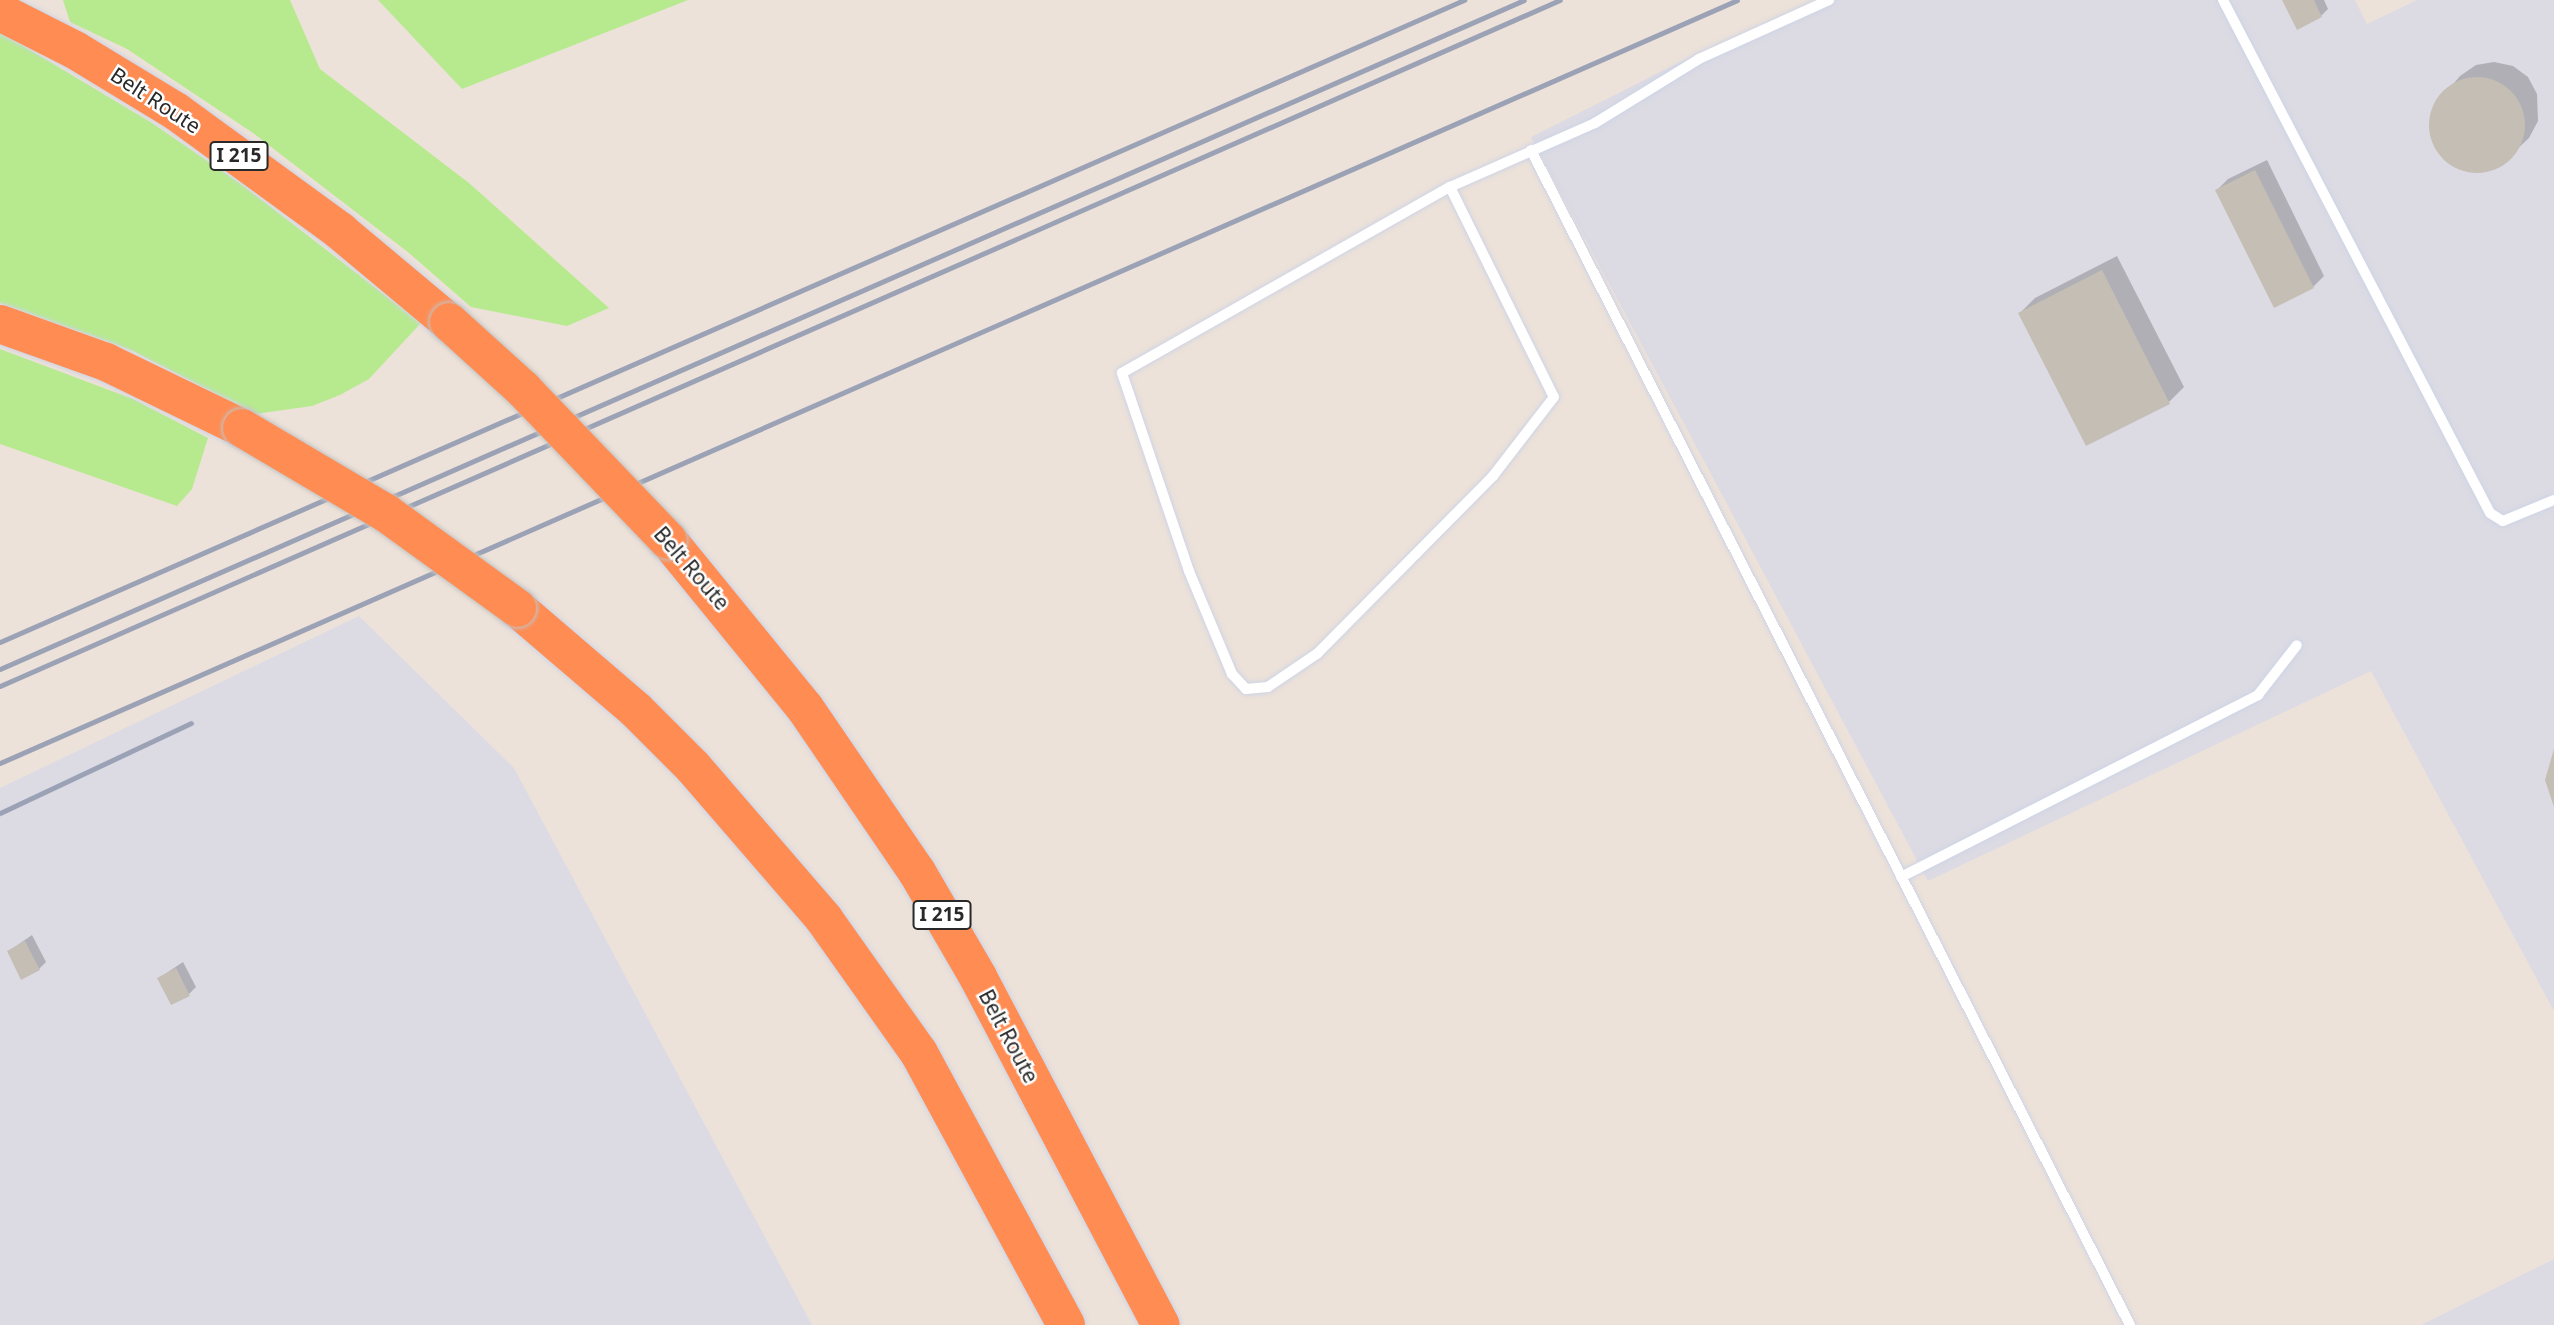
<!DOCTYPE html>
<style>
body{margin:0}
#map{position:relative;width:2554px;height:1325px;overflow:hidden;background:#ede2d9;font-family:"Noto Sans",sans-serif}
div>[style]{position:absolute}
[style*='--x']{left:calc(var(--x)*1px);top:calc(var(--y)*1px);width:calc(var(--w)*1px);rotate:calc(var(--a)*1deg)}
.industrial>*{inset:0;background:#dcdbe4}
.green>*{inset:0;background:#b7ea8f}
.shadow>*{inset:0;background:#0003}
.building>*{inset:0;background:#c4beb5}
.round{border-radius:50%}
.roads{filter:drop-shadow(0 0 2px #ced4e4) drop-shadow(0 0 2px #ced4e4)}
.service>*{height:10px;margin:-5px;padding:0 5px;transform-origin:5px;border-radius:5px;background:#fff}
.motorway>*{height:38px;margin:-19px;padding:0 19px;transform-origin:19px;border-radius:19px;background:#ff8c52}
.rail>*{height:5px;margin:-2.5px;padding:0 2.5px;transform-origin:2.5px;border-radius:2.5px;background:#9ba2b6}
.bridges{filter:drop-shadow(0 0 2px #c3c3c3) drop-shadow(0 0 2px #c3c3c3)}
.motorway-bridge>*{height:38px;margin:-19px;padding:0 19px;transform-origin:19px;border-radius:19px;background:#ff8c52}
span{translate:-50% -50%;white-space:nowrap;text-align:center;line-height:1.15;-webkit-text-stroke:5px #fff;paint-order:stroke}
.shield-label span{padding:2px 5px;background:#fff;border:2px solid;border-radius:5px;-webkit-text-stroke-width:0}
.shield-label{font-size:19px;color:#292929;font-weight:700}
.street-label{font-size:21px;color:#292929}
</style>
<div id="map">
<div class="industrial">
<i style="clip-path:polygon(1822px 0,2355px 0,2367px 24px,2417px 0,2554px 0,2554px 1011px,2371px 671px,1928px 881px,1531px 137px,1678px 63px)"></i>
<i style="clip-path:polygon(359px 616px,514px 768px,812px 1325px,0 1325px,0 788px)"></i>
<i style="clip-path:polygon(2554px 1259px,2554px 1325px,2421px 1325px)"></i>
</div>
<div class="green">
<i style="clip-path:polygon(63px 0,290px 0,320px 69px,469px 183px,609px 308px,567px 326px,471px 307px,409px 253px,253px 133px,127px 49px,70px 22px)"></i>
<i style="clip-path:polygon(378px 0,688px 0,462px 89px)"></i>
<i style="clip-path:polygon(0 32px,152px 123px,241px 184px,421px 323px,369px 379px,340px 395px,312px 406px,255px 414px,131px 350px,0 303px)"></i>
<i style="clip-path:polygon(0 349px,133px 399px,208px 438px,192px 489px,177px 506px,0 444px)"></i>
</div>
<div class="shadow">
<i style="clip-path:polygon(2283px 0,2324px 0,2328px 9px,2321px 16px)"></i>
<i style="clip-path:polygon(2494px 62px,2513px 66px,2528px 77px,2537px 94px,2538px 121px,2529px 138px,2499px 166px,2480px 171px,2462px 169px,2446px 159px,2435px 144px,2431px 126px,2434px 107px,2460px 76px,2476px 65px)"></i>
<i style="clip-path:polygon(2267px 160px,2324px 276px,2313px 287px,2217px 190px,2228px 179px)"></i>
<i style="clip-path:polygon(2117px 256px,2184px 387px,2169px 402px,2087px 444px,2020px 313px,2035px 298px)"></i>
<i style="clip-path:polygon(32px 935px,46px 962px,39px 969px,9px 951px)"></i>
<i style="clip-path:polygon(183px 962px,196px 987px,189px 994px,159px 978px)"></i>
</div>
<div class="building">
<i style="clip-path:polygon(2282px 0,2314px 0,2322px 17px,2297px 30px)"></i>
<i class="round" style="left:2429px;top:77px;width:96px;height:96px"></i>
<i style="clip-path:polygon(2255px 170px,2314px 288px,2274px 308px,2215px 190px)"></i>
<i style="clip-path:polygon(2102px 270px,2170px 404px,2086px 446px,2018px 313px)"></i>
<i style="clip-path:polygon(2554px 749px,2554px 807px,2545px 780px)"></i>
<i style="clip-path:polygon(25px 941px,40px 970px,21px 980px,7px 951px)"></i>
<i style="clip-path:polygon(176px 968px,190px 996px,171px 1005px,157px 978px)"></i>
</div>
<div class="roads">
<div class="service">
<i style="--x:2223;--y:0;--w:578;--a:62.5"></i>
<i style="--x:2490;--y:513;--w:15;--a:32"></i>
<i style="--x:2503;--y:521;--w:55;--a:-22.4"></i>
<i style="--x:1531;--y:150;--w:1319;--a:62.99"></i>
<i style="--x:1450;--y:187;--w:234;--a:63.7"></i>
<i style="--x:1554;--y:397;--w:100;--a:127.7"></i>
<i style="--x:1493;--y:476;--w:249;--a:134.7"></i>
<i style="--x:1318;--y:653;--w:60;--a:145.8"></i>
<i style="--x:1268;--y:687;--w:22;--a:175"></i>
<i style="--x:1246;--y:689;--w:21;--a:-133"></i>
<i style="--x:1232;--y:674;--w:112;--a:-112.7"></i>
<i style="--x:1189;--y:571;--w:209;--a:-108.7"></i>
<i style="--x:1122;--y:373;--w:377;--a:-29.6"></i>
<i style="--x:1450;--y:187;--w:158;--a:-23.8"></i>
<i style="--x:1595;--y:123;--w:122;--a:-31.6"></i>
<i style="--x:1699;--y:59;--w:143;--a:-24.4"></i>
<i style="--x:1901;--y:877;--w:401;--a:-27"></i>
<i style="--x:2258;--y:695;--w:63;--a:-52"></i>
</div>
<div class="motorway">
<i style="--x:0;--y:12;--w:84;--a:26.9"></i>
<i style="--x:75;--y:50;--w:119;--a:31.3"></i>
<i style="--x:177;--y:112;--w:202;--a:36.1"></i>
<i style="--x:340;--y:231;--w:142;--a:39.9"></i>
<i style="--x:0;--y:324;--w:113;--a:19.7"></i>
<i style="--x:106;--y:362;--w:151;--a:25.9"></i>
<i style="--x:668;--y:540;--w:217;--a:50.8"></i>
<i style="--x:805;--y:708;--w:199;--a:55.7"></i>
<i style="--x:917;--y:872;--w:121;--a:59.8"></i>
<i style="--x:978;--y:977;--w:393;--a:62.3"></i>
<i style="--x:517;--y:608;--w:157;--a:40.6"></i>
<i style="--x:636;--y:710;--w:81;--a:45"></i>
<i style="--x:693;--y:767;--w:201;--a:49.2"></i>
<i style="--x:824;--y:919;--w:164;--a:54.7"></i>
<i style="--x:919;--y:1053;--w:309;--a:61.6"></i>
</div>
</div>
<div class="rail">
<i style="--x:0;--y:642;--w:1599;--a:-23.68"></i>
<i style="--x:0;--y:669;--w:1664;--a:-23.7"></i>
<i style="--x:0;--y:686;--w:1704;--a:-23.74"></i>
<i style="--x:0;--y:763;--w:1897;--a:-23.71"></i>
<i style="--x:0;--y:813;--w:211;--a:-25.2"></i>
</div>
<div class="bridges">
<div class="motorway-bridge">
<i style="--x:449;--y:322;--w:100;--a:42.2"></i>
<i style="--x:523;--y:389;--w:209;--a:46.2"></i>
<i style="--x:242;--y:428;--w:167;--a:30.6"></i>
<i style="--x:386;--y:513;--w:162;--a:35.9"></i>
</div>
</div>
<div class="shield-label">
<span style="left:239px;top:156px">I 215</span>
<span style="left:942px;top:915px">I 215</span>
</div>
<div class="street-label">
<span style="left:156px;top:100px;rotate:33deg">Belt Route</span>
<span style="left:692px;top:568px;rotate:49deg">Belt Route</span>
<span style="left:1009px;top:1036px;rotate:62deg">Belt Route</span>
</div>
</div>
